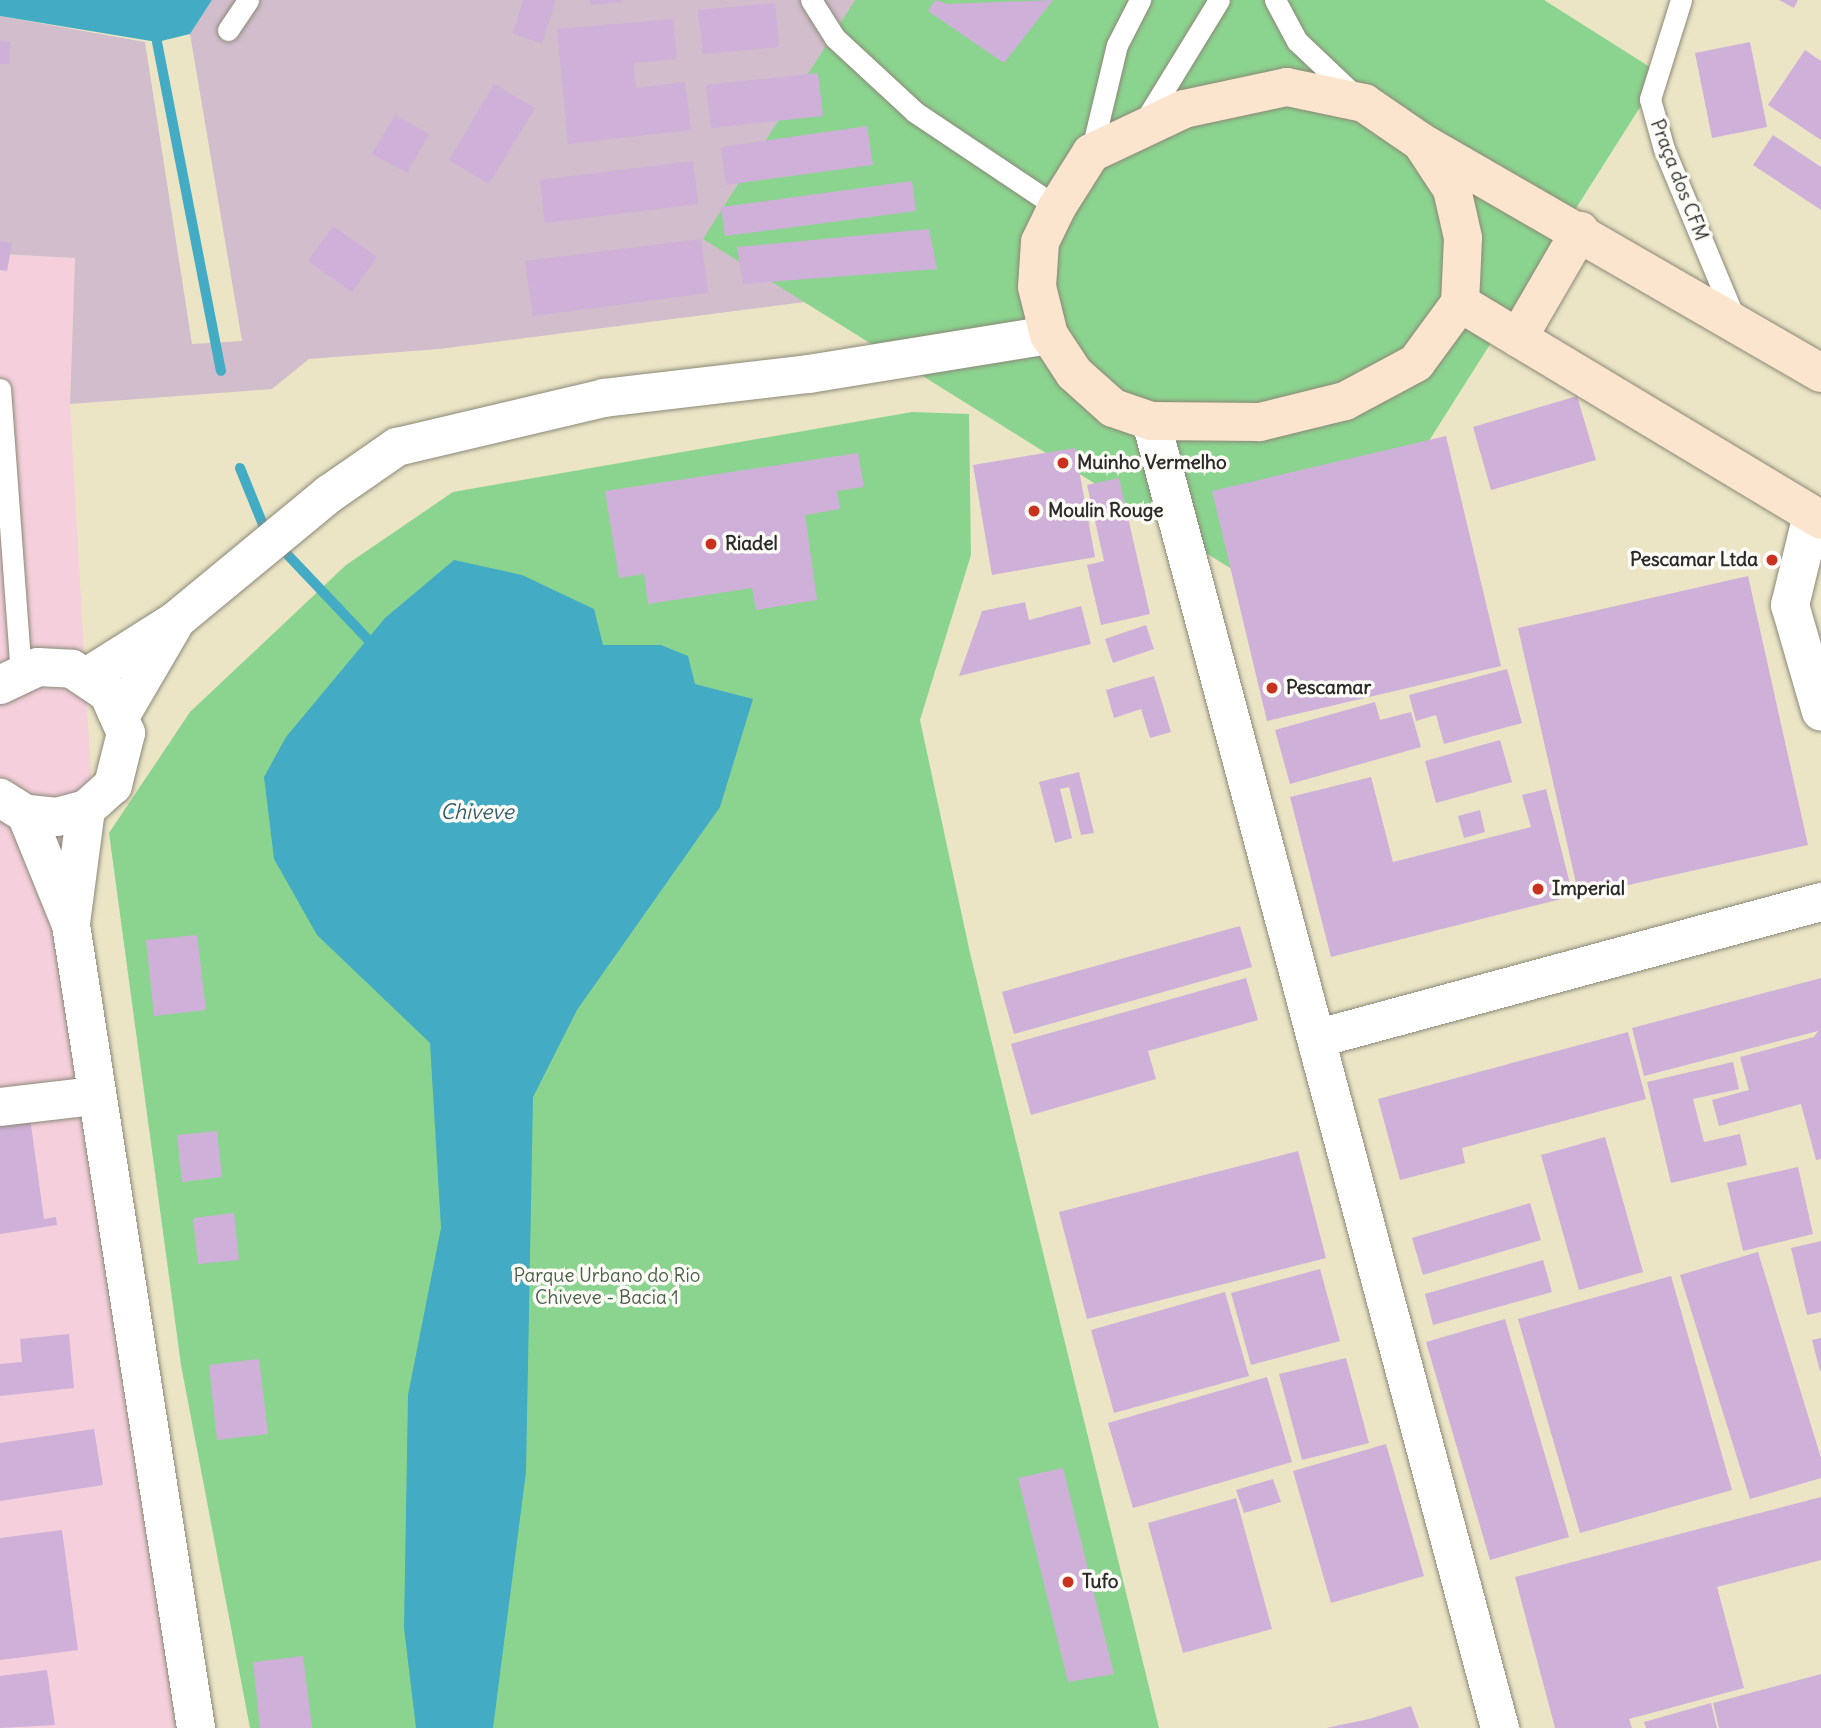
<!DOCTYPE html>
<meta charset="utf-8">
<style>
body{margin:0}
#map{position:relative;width:1821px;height:1728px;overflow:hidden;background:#ebe5c6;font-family:Delius,sans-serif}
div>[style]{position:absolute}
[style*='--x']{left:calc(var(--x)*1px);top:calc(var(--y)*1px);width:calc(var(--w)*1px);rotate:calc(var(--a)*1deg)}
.built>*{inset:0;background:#f5cfdc}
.industrial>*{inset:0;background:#d1bdcc}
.green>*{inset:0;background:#8bd48f}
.water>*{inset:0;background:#43abc3}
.stream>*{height:10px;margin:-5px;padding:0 5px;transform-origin:5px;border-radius:5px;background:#43abc3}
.building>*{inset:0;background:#cfb0d9}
.roads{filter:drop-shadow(0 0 2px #8b8878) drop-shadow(0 0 2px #8b8878)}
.lane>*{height:21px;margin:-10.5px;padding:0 10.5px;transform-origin:10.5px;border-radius:10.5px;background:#fff}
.street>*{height:38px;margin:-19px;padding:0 19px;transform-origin:19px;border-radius:19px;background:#fff}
.secondary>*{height:38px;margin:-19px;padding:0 19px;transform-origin:19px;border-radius:19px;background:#fce5cf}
.dots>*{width:19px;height:19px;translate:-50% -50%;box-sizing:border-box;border:4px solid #fdfcf7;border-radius:50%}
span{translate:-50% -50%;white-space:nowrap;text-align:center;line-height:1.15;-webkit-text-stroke:7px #fdfcf7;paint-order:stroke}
.street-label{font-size:19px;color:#2b2b2b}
.poi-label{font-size:19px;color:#2b2b2b;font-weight:700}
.left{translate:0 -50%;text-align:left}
.right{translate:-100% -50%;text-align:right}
.park-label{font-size:19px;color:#485e49}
.water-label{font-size:21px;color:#355e68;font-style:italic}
</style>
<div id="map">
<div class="built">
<i style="clip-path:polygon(0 254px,75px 258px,70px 404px,93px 814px,71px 868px,209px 1728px,0 1728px)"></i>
</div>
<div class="industrial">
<i style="clip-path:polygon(212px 0,1096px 0,976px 280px,439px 349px,309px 359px,272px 389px,70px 404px,75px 258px,0 254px,0 16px,145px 42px,192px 344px,242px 341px,190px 34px)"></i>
</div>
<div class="green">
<i style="clip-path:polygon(855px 0,1544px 0,1661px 74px,1315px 621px,703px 239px)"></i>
<i style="clip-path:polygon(912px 412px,969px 414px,971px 555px,920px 720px,970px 953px,1159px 1728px,250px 1728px,181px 1365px,109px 833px,190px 712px,346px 565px,453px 492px)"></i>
</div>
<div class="water">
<i style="clip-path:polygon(0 0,212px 0,190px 34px,157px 42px,0 16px)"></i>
<i style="clip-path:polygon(454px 560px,522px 575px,594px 609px,603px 645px,661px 645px,688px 656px,695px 684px,753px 699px,720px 807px,577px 1010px,533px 1097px,526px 1472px,493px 1728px,416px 1728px,404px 1628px,408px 1395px,441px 1228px,430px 1043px,317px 935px,274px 859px,264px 777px,286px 737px,385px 618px)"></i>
</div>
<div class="stream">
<i style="--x:157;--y:42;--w:335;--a:79"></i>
<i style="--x:240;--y:468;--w:69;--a:67.9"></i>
<i style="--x:266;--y:532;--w:158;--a:46.5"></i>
</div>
<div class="building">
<i style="clip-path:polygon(523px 0,556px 0,542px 43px,513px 34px)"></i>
<i style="clip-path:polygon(590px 0,622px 0,622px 2px,591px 5px)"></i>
<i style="clip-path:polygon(935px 0,947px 4px,1053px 0,1004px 63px,928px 11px)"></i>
<i style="clip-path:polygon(1779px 0,1798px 0,1794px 8px)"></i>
<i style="clip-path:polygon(775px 3px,779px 47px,703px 54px,698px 10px)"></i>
<i style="clip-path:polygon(673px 19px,677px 59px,634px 63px,636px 88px,685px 82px,691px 130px,568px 144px,557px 29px)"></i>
<i style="clip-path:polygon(0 41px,10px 42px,9px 64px,0 64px)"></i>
<i style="clip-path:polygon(1750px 42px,1767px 127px,1712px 138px,1695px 53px)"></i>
<i style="clip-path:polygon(1805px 50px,1821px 61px,1821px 140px,1768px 105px)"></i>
<i style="clip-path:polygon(818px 73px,823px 116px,711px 128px,706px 85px)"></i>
<i style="clip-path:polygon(494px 84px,535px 108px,489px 184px,449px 160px)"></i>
<i style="clip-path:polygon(395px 115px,429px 134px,407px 173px,372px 154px)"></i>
<i style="clip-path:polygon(867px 126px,873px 165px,726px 185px,721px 147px)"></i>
<i style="clip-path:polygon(1773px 135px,1821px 167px,1821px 210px,1753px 165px)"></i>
<i style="clip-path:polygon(693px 161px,698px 204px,545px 223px,540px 180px)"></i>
<i style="clip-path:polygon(912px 181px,916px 211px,725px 236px,721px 207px)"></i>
<i style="clip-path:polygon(333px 226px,377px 257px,352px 292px,308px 261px)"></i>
<i style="clip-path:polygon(929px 229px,937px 269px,743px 284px,737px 247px)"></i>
<i style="clip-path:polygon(701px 239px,708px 293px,533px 316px,525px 261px)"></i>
<i style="clip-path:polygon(0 241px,12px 243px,7px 271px,0 270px)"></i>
<i style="clip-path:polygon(1577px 396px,1596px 460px,1491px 490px,1473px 427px)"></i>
<i style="clip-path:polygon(1446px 436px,1501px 666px,1267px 721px,1212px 491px)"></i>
<i style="clip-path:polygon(1075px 448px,1095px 557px,992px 575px,973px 465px)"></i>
<i style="clip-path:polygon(858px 453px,864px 487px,837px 491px,840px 509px,805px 515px,817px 600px,756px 610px,752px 588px,648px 604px,644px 574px,619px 578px,605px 491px)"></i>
<i style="clip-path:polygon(1119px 478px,1150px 614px,1101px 625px,1087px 565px,1104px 561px,1087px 485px)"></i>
<i style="clip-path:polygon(1748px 576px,1808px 845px,1579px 896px,1518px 628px)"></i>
<i style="clip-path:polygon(1025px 602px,1029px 620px,1081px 606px,1091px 644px,959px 676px,982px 611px)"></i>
<i style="clip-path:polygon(1146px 625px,1154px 649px,1113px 663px,1105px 639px)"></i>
<i style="clip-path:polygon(1507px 669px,1522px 723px,1444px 744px,1436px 715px,1416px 721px,1409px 695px)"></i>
<i style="clip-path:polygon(1154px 676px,1171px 732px,1150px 738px,1141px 709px,1114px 718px,1106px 690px)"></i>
<i style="clip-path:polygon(1375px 702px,1380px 720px,1411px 712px,1421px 747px,1290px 784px,1275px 730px)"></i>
<i style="clip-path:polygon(1500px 740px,1512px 782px,1436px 803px,1425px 761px)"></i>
<i style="clip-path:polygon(1079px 772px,1094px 833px,1081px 835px,1069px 787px,1060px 789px,1072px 838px,1055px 843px,1039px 782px)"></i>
<i style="clip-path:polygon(1371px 777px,1393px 862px,1531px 827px,1522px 795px,1546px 789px,1573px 896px,1331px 957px,1290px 797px)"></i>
<i style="clip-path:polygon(1480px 810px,1485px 832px,1464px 838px,1458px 816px)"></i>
<i style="clip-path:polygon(1240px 926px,1252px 967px,1014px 1034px,1002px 992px)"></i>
<i style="clip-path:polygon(197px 935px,206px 1010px,154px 1016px,146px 940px)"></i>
<i style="clip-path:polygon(1246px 978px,1258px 1020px,1148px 1051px,1156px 1079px,1031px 1115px,1011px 1044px)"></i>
<i style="clip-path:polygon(1821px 978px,1821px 1159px,1816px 1160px,1801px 1104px,1719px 1126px,1712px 1100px,1749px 1090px,1740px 1057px,1814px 1037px,1818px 1031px,1644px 1076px,1632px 1028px)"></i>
<i style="clip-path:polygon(1628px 1032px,1646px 1099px,1462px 1148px,1465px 1163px,1400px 1180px,1378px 1099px)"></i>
<i style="clip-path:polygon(1733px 1062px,1739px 1089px,1693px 1099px,1704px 1142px,1740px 1134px,1747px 1165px,1671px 1183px,1647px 1082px)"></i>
<i style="clip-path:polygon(30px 1118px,44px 1219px,56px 1217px,57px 1225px,0 1234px,0 1123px)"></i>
<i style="clip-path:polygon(217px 1131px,222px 1177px,182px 1182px,177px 1135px)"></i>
<i style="clip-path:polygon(1605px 1137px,1643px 1272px,1579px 1290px,1541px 1155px)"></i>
<i style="clip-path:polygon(1298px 1151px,1326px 1258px,1087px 1319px,1059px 1212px)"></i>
<i style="clip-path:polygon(1798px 1167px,1813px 1234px,1743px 1251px,1727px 1183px)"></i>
<i style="clip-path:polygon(1530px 1203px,1541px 1240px,1423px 1275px,1412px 1238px)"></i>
<i style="clip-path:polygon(234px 1213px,239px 1260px,198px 1264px,193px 1218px)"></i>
<i style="clip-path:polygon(1821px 1241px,1821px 1312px,1807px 1315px,1791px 1248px)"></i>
<i style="clip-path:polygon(1758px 1252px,1821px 1458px,1821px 1478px,1750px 1499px,1680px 1275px)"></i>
<i style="clip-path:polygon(1543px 1260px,1552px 1292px,1433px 1325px,1425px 1294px)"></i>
<i style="clip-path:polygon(1320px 1269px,1340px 1341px,1251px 1365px,1231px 1293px)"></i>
<i style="clip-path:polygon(1671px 1276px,1732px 1490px,1580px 1533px,1518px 1319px)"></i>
<i style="clip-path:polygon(1225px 1292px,1249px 1376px,1114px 1413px,1091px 1330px)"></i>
<i style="clip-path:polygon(1505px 1319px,1569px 1537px,1490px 1560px,1426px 1342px)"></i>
<i style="clip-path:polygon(69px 1334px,74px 1388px,0 1396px,0 1364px,22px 1362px,20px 1339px)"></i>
<i style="clip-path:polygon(1821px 1338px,1821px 1371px,1820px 1371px,1812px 1340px)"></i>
<i style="clip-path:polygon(1346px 1358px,1369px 1443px,1302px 1460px,1279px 1374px)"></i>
<i style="clip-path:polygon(259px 1359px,268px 1434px,217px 1440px,209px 1365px)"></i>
<i style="clip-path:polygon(1267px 1377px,1292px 1462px,1133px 1508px,1108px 1423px)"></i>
<i style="clip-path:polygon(94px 1429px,103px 1485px,0 1501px,0 1443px)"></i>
<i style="clip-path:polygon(1386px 1444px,1424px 1576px,1331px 1603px,1293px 1471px)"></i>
<i style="clip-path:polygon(1063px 1468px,1114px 1674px,1068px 1682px,1018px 1478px)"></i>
<i style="clip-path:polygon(1273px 1479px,1281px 1502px,1244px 1513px,1236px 1490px)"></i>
<i style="clip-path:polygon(1821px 1497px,1821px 1560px,1717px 1587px,1744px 1688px,1629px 1719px,1632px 1728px,1555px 1728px,1515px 1577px)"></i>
<i style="clip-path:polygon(1236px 1498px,1272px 1629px,1183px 1653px,1148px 1523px)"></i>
<i style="clip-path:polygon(62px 1530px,78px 1650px,0 1660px,0 1538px)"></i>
<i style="clip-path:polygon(303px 1656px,312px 1728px,260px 1728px,253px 1662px)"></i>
<i style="clip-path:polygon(47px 1670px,55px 1725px,0 1728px,0 1676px)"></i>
<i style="clip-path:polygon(1821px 1674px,1821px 1728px,1719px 1728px,1713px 1703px)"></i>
<i style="clip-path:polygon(1711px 1703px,1717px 1728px,1646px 1728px,1644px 1722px)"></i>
<i style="clip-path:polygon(1411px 1706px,1419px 1728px,1326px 1728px,1369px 1719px)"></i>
</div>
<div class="roads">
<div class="lane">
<i style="--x:811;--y:0;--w:45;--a:57.7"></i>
<i style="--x:835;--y:38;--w:109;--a:42.8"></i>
<i style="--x:915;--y:112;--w:171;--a:33.8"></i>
<i style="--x:1275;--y:0;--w:47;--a:61.8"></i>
<i style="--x:1297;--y:41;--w:77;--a:43.4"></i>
<i style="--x:1681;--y:0;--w:104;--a:107.4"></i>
<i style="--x:1650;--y:99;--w:52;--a:74.4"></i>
<i style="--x:1664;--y:149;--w:182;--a:67.4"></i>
<i style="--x:228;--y:30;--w:36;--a:-56"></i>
<i style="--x:1143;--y:124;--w:145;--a:-58.5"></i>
<i style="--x:1091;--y:153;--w:111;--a:-76.5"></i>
<i style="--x:1117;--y:45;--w:51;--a:-62.9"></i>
<i style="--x:0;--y:389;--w:284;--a:85.8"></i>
</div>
<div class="street">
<i style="--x:1151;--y:421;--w:1353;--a:75.05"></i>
<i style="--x:1812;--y:515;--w:93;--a:103.7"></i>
<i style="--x:1790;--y:605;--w:111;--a:73.8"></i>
<i style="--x:88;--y:676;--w:103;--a:-32.3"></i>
<i style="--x:175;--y:621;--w:200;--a:-39.5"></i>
<i style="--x:329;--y:494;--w:83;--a:-34.7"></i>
<i style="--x:397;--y:447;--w:213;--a:-13.3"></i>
<i style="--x:604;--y:398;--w:206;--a:-6.7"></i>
<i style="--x:809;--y:374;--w:243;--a:-9.2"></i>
<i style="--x:0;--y:685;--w:42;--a:-25.3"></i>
<i style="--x:38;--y:667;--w:34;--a:3"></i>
<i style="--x:72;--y:669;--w:43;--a:33.7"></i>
<i style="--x:108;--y:693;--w:44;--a:65.8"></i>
<i style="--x:126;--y:733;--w:54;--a:104"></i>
<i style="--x:113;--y:785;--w:36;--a:138"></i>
<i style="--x:86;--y:809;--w:30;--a:165"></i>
<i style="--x:57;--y:817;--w:31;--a:-174"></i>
<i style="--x:26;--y:814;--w:31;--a:-148"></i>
<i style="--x:121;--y:715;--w:103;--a:-59.7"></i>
<i style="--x:26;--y:814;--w:120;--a:67.9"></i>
<i style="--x:71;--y:925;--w:813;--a:81.15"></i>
<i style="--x:71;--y:923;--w:115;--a:-82.5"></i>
<i style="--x:1319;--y:1038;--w:520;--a:-15.16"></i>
<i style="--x:0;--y:1107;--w:94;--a:-6.7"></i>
</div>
<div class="secondary">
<i style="--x:1287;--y:87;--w:79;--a:11.7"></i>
<i style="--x:1364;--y:103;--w:69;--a:34.4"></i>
<i style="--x:1421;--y:142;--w:56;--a:56.6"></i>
<i style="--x:1452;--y:189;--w:50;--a:77.3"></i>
<i style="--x:1463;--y:238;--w:65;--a:92.6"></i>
<i style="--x:1460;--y:303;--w:74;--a:126.3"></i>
<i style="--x:1416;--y:363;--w:81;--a:151.8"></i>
<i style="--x:1345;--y:401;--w:88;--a:166.1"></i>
<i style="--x:1260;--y:422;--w:109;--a:-179.5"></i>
<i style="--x:1151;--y:421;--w:40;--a:-161.1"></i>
<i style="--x:1113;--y:408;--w:52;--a:-138.1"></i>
<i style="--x:1074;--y:373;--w:45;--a:-123.3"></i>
<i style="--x:1049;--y:335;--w:49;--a:-104"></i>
<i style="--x:1037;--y:287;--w:45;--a:-86.2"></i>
<i style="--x:1040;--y:242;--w:39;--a:-64"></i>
<i style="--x:1057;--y:207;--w:64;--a:-57.8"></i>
<i style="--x:1091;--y:153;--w:103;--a:-25.3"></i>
<i style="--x:1184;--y:109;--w:105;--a:-12.1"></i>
<i style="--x:1426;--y:145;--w:456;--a:30"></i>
<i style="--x:1460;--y:303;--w:421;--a:31"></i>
<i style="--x:1518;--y:338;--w:124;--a:-59.9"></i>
</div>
</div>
<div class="dots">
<i style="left:1063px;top:463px;background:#c8321e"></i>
<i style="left:1034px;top:511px;background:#c8321e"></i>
<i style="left:711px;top:544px;background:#c8321e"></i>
<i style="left:1772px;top:560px;background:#c8321e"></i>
<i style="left:1272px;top:688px;background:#c8321e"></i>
<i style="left:1538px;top:889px;background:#c8321e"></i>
<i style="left:1068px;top:1582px;background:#c8321e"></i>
</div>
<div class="street-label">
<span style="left:1679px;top:180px;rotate:69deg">Praça dos CFM</span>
</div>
<div class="poi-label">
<span class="left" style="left:1077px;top:463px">Muinho Vermelho</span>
<span class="left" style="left:1048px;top:511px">Moulin Rouge</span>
<span class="left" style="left:725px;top:544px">Riadel</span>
<span class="right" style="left:1758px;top:560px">Pescamar Ltda</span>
<span class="left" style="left:1286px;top:688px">Pescamar</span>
<span class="left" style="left:1552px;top:889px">Imperial</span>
<span class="left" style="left:1082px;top:1582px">Tufo</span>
</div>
<div class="park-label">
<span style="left:607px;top:1287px">Parque Urbano do Rio<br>Chiveve - Bacia 1</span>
</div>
<div class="water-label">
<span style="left:477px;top:812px">Chiveve</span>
</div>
</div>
